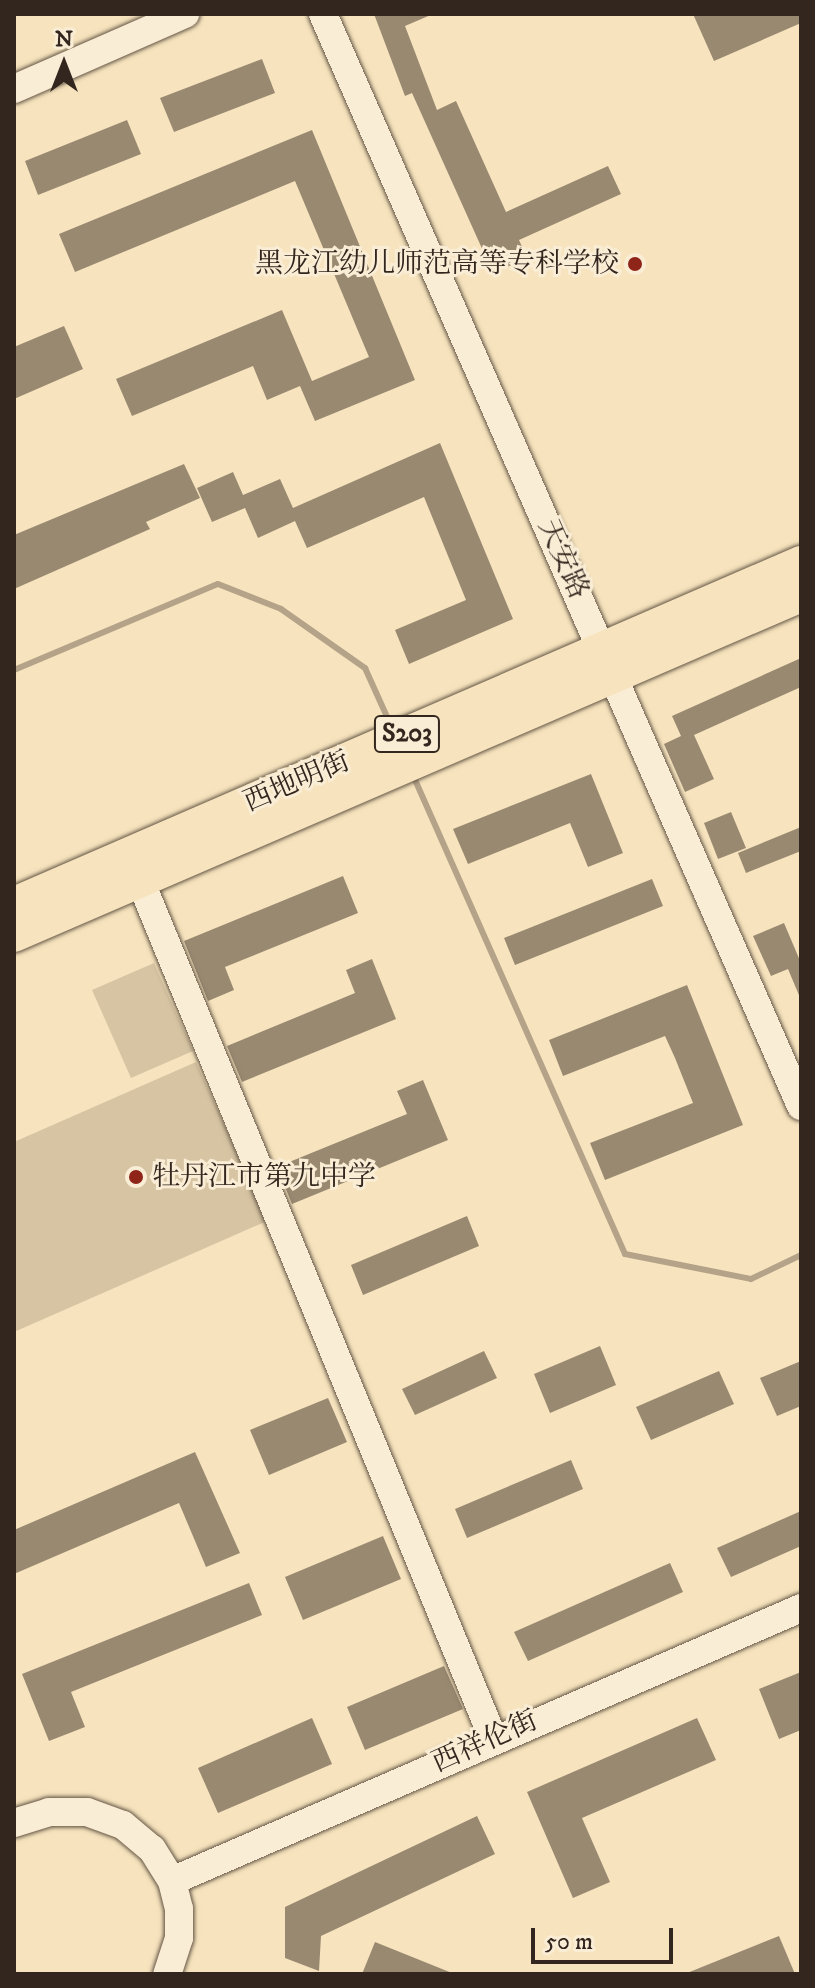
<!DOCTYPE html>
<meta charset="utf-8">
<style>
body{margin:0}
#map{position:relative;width:815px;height:1988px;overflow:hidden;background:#f7e4be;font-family:"IM FELL DW Pica","Noto Serif SC",serif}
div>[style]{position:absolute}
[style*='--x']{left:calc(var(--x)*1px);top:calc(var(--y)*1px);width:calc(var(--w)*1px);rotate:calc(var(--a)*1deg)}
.green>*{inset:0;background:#d6c4a3}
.stream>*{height:6px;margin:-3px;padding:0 3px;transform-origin:3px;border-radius:3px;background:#b4a388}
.building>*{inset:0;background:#998971}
.roads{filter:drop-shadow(0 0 2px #645646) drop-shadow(0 0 2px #645646)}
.minor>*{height:28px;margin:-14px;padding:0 14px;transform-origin:14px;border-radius:14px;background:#faedd5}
.major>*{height:34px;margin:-17px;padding:0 17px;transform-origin:17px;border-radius:17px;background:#f7e4be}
.dots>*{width:22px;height:22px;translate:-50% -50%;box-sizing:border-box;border:4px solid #faedd5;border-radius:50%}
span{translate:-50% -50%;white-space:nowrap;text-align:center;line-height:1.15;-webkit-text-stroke:6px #faedd5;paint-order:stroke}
.shield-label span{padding:2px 6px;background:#faedd5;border:2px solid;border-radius:6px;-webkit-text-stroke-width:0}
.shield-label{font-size:26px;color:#33261e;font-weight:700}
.poi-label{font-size:28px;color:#33261e}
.right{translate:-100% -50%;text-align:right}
.left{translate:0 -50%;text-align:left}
.street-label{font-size:28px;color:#33261e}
.frame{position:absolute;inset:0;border:16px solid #33261e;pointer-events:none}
.north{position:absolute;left:24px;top:24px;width:80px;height:80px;-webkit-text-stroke:6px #faedd5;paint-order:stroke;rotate:0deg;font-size:22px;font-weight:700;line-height:32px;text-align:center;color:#33261e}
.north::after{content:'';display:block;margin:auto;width:28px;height:36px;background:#33261e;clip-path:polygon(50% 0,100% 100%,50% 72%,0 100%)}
.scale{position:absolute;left:531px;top:1928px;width:142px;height:36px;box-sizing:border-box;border:4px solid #33261e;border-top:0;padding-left:10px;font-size:24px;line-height:28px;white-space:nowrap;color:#33261e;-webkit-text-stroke:6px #faedd5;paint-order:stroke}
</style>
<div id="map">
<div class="green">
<i style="clip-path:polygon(154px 963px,193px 1051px,131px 1078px,92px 990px)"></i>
<i style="clip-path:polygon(196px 1062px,267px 1221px,14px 1332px,14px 1142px)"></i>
</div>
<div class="stream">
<i style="--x:14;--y:670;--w:221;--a:-22.9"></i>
<i style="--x:218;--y:584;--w:68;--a:21.6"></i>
<i style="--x:281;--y:609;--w:103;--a:35.1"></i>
<i style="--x:365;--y:668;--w:68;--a:65.7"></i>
<i style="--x:412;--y:773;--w:526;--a:66.11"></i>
<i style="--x:625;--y:1254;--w:128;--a:11.2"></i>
<i style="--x:751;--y:1279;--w:55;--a:-25.6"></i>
</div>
<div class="building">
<i style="clip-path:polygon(374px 14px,433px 14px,405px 26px,437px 110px,456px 101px,506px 212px,608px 166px,621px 194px,519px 240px,527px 258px,493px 273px,412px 93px,405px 96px)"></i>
<i style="clip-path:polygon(693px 14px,801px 14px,801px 23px,714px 61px)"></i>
<i style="clip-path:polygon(262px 59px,275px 93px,174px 132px,160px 98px)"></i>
<i style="clip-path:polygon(127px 120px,141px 154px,38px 195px,25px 161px)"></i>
<i style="clip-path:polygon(312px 130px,415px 380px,315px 421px,300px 386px,267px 400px,253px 366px,132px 416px,116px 379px,282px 310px,312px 381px,369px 357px,295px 181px,75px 272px,59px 234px)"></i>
<i style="clip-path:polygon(64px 326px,83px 369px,14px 399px,14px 347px)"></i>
<i style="clip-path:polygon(440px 443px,513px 619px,409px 664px,395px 630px,466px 600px,424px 497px,307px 548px,295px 521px,258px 538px,245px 508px,212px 522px,197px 488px,233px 472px,243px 495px,280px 479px,293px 508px)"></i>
<i style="clip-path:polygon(184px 464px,200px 498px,146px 522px,150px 529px,14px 589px,14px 535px)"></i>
<i style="clip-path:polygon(801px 658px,801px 687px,694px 735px,714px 779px,685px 792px,664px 744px,681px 736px,672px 716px)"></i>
<i style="clip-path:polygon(591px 774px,623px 853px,588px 867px,570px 823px,468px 864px,453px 829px)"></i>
<i style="clip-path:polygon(731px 812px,746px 848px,718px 859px,704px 823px)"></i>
<i style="clip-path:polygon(801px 827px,801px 851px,746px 873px,738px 853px)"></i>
<i style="clip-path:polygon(343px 876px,358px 913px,225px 967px,234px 990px,208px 1001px,184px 941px)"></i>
<i style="clip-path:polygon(652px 879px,663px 906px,515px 965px,504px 938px)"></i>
<i style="clip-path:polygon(784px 923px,801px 963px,801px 1000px,788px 969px,771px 976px,753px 936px)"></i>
<i style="clip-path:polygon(372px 959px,396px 1019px,242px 1082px,227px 1046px,355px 993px,346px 970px)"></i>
<i style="clip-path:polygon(687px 985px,743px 1125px,605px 1180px,590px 1143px,693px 1103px,675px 1058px,665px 1036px,563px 1076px,549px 1040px)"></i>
<i style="clip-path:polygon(423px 1080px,448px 1140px,292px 1204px,277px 1167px,407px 1114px,397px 1091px)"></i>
<i style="clip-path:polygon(467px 1216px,479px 1246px,363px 1295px,351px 1265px)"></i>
<i style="clip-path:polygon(600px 1346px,616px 1385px,550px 1413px,534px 1374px)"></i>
<i style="clip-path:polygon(484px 1351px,497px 1378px,415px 1415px,402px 1389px)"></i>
<i style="clip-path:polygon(801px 1361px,801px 1406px,777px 1416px,760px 1378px)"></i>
<i style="clip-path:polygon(719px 1371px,734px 1404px,651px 1440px,636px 1407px)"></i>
<i style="clip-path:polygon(328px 1398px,347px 1442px,269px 1475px,250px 1430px)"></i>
<i style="clip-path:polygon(195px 1452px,240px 1553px,206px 1567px,179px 1503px,14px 1574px,14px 1530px)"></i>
<i style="clip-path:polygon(571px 1460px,583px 1489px,467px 1538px,455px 1509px)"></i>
<i style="clip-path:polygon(801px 1511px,801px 1546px,731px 1577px,717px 1548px)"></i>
<i style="clip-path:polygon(383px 1536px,401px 1579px,303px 1620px,285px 1577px)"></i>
<i style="clip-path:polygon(670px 1563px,683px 1592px,528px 1661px,514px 1632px)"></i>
<i style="clip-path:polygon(249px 1583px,262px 1615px,71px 1692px,85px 1727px,49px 1741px,22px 1674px)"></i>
<i style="clip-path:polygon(444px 1666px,463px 1709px,365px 1750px,347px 1707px)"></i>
<i style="clip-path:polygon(801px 1672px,801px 1730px,779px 1739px,759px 1689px)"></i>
<i style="clip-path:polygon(312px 1718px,332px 1764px,218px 1813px,198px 1768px)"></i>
<i style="clip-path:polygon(697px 1718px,716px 1760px,582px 1818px,610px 1882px,573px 1898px,527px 1792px)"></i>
<i style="clip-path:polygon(477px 1816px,495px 1854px,321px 1936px,319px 1971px,285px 1958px,285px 1907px)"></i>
<i style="clip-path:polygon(779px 1936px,795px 1974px,687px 1974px,687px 1973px)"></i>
<i style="clip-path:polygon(375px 1942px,452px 1973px,452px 1974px,362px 1974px)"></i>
</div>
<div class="roads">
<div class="minor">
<i style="--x:323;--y:14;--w:1192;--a:66.36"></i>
<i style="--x:14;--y:89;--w:187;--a:-23.7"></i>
<i style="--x:140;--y:880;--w:928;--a:67.64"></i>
<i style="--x:14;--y:1823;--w:37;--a:-17"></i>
<i style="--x:49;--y:1812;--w:38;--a:0"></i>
<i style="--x:87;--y:1812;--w:38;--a:20"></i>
<i style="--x:123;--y:1825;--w:38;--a:40"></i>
<i style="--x:152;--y:1849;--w:38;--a:58"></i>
<i style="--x:172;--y:1881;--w:29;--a:76"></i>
<i style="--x:179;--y:1909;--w:29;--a:90"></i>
<i style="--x:179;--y:1938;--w:38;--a:108"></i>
<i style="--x:172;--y:1881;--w:686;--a:-23.46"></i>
</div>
<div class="major">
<i style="--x:14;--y:904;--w:858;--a:-23.43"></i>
<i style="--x:14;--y:935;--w:857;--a:-23.37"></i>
</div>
</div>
<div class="dots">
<i style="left:635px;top:264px;background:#8f2418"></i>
<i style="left:136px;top:1177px;background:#8f2418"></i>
</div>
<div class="shield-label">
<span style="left:407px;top:734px">S203</span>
</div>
<div class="poi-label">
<span class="right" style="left:619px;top:264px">黑龙江幼儿师范高等专科学校</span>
<span class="left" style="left:152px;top:1177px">牡丹江市第九中学</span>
</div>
<div class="street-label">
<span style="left:563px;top:559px;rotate:66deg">天安路</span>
<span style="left:297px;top:782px;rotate:-23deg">西地明街</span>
<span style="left:485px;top:1742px;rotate:-24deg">西祥伦街</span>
</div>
<div class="frame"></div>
<div class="north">N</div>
<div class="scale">50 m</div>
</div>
